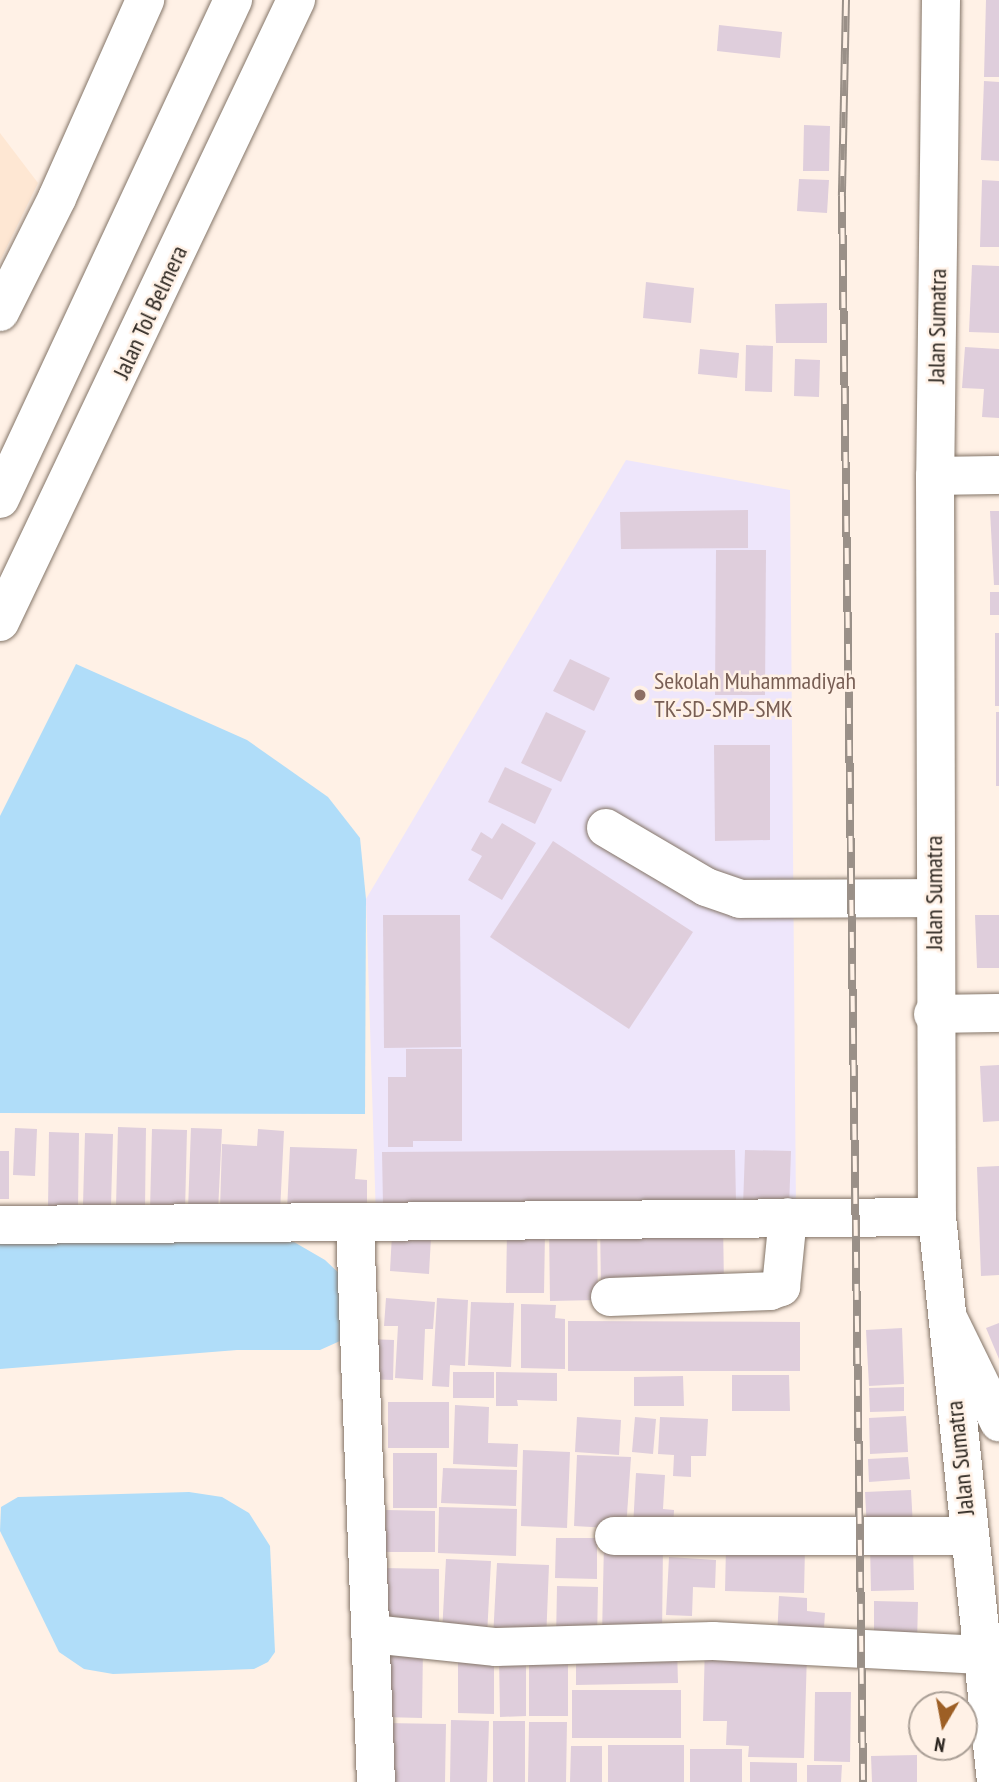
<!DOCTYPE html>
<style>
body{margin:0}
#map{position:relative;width:999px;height:1782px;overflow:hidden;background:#fff1e6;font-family:"PT Sans Narrow",sans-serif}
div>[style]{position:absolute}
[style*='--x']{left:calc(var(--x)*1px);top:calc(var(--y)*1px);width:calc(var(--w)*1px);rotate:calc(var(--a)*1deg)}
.built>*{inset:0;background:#fee7d3}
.education>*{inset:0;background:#eee6fb}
.water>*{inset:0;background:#b0ddf9}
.building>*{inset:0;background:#dfcedc}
.roads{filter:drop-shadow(0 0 2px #847568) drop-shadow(0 0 2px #847568)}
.minor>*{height:38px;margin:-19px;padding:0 19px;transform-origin:19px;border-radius:19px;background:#fff}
.highway>*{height:38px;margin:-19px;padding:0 19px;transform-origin:19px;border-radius:19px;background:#fff}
.rail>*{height:8px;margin-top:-4px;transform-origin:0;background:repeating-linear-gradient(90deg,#fff1e6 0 16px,#9a9088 0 32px);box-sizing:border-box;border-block:2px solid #9a9088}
.dots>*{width:19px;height:19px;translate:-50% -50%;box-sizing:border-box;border:4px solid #fff1e6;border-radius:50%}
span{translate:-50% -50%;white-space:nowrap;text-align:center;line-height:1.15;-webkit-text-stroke:5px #fff1e6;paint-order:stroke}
.street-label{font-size:24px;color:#2b251f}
.education-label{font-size:24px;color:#785e54}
.left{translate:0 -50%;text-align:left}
.north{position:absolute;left:908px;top:1691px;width:70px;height:70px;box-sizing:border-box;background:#fff1e6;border:2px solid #aa9f96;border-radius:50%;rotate:190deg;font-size:19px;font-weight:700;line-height:28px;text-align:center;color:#2b251f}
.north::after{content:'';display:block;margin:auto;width:24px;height:32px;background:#9d5f25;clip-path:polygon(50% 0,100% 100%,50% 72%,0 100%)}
</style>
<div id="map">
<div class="built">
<i style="clip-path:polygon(0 133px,38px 183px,0 261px)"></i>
</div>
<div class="education">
<i style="clip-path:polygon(626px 460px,790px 490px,796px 1211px,376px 1219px,366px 899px)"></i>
</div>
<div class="water">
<i style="clip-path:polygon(76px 664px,247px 740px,328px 797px,360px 838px,366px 899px,365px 1114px,0 1113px,0 816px)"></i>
<i style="clip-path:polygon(258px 1236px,294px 1242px,325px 1260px,343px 1277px,349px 1319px,340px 1341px,320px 1350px,237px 1350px,0 1369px,0 1243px)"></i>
<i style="clip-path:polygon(189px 1492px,222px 1497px,249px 1513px,270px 1546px,275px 1652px,268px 1662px,254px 1669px,113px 1674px,84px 1669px,59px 1652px,0 1531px,1px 1507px,18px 1497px)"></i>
</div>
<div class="building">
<i style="clip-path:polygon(986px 0,999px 0,999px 77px,984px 77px)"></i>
<i style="clip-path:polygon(719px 25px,782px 32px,780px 58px,717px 51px)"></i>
<i style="clip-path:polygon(984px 81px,999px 82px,999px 161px,981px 160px)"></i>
<i style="clip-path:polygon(804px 125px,830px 126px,829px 171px,803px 171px)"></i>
<i style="clip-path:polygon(799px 179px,829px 180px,827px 213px,797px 211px)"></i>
<i style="clip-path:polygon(982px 180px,999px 181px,999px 247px,980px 247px)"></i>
<i style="clip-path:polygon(972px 265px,999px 266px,999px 333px,969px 332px)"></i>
<i style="clip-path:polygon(646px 282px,694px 288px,691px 323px,643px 318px)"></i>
<i style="clip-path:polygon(827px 303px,827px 343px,776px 343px,775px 304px)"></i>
<i style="clip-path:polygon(746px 345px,773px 346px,772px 392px,745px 391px)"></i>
<i style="clip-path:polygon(965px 347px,999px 349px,999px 418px,982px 417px,984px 389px,962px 388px)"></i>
<i style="clip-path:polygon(700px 349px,739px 353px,737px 378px,698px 374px)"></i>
<i style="clip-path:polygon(795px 359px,820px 360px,819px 397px,794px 396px)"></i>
<i style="clip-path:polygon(748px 510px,748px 548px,621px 549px,620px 512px)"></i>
<i style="clip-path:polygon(990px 511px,999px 511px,999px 585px,994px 585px)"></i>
<i style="clip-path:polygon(716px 550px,766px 550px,765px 695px,715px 695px)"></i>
<i style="clip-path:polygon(990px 592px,999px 592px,999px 615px,990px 615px)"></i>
<i style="clip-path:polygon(995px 633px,999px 633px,999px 706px,995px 706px)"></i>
<i style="clip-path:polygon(570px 659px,610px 678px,594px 711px,553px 691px)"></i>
<i style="clip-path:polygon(546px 712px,586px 731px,561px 782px,521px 763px)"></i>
<i style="clip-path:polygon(996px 712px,999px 712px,999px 786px,996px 786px)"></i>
<i style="clip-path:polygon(714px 745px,770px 745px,770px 840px,715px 841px)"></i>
<i style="clip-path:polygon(505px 767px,552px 789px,535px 824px,488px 802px)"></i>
<i style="clip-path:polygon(502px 823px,536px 843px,502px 900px,468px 880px,482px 856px,471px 850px,481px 832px,492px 839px)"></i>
<i style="clip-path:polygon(553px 841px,693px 932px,629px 1029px,490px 937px)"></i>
<i style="clip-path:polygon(383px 915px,460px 915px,461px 1047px,384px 1048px)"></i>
<i style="clip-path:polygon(975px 915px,999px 915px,999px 968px,977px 968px)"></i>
<i style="clip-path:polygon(406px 1049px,462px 1049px,462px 1141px,413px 1141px,413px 1147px,388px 1147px,388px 1077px,406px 1077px)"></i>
<i style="clip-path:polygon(999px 1065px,999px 1121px,983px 1122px,980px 1066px)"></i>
<i style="clip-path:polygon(118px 1127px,146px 1128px,145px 1208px,116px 1207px)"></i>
<i style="clip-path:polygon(15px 1128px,37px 1129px,35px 1176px,13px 1175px)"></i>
<i style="clip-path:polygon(191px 1128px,222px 1129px,218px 1211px,188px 1210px)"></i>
<i style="clip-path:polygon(152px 1129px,187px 1130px,185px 1212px,150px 1211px)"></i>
<i style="clip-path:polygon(258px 1129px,284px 1131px,280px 1212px,220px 1209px,222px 1144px,257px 1146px)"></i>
<i style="clip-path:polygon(49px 1132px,79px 1133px,78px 1209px,48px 1209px)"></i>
<i style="clip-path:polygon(85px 1133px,113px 1134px,111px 1206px,83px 1205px)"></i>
<i style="clip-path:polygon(290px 1147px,357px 1149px,355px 1179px,367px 1180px,367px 1206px,287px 1211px)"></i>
<i style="clip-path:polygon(735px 1150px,736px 1204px,383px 1205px,382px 1152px)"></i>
<i style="clip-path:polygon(745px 1150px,791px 1151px,789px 1208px,743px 1206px)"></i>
<i style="clip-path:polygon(0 1151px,9px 1151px,9px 1199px,0 1199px)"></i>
<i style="clip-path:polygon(999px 1166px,999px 1275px,981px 1276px,977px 1167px)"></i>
<i style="clip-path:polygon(600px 1222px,723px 1222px,724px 1287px,601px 1288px)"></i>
<i style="clip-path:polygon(597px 1224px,598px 1300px,550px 1301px,549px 1225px)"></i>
<i style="clip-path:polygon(507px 1231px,545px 1232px,544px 1293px,506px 1293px)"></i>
<i style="clip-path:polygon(392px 1234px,431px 1237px,429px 1274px,390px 1271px)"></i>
<i style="clip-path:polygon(386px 1298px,435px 1302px,433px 1329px,425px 1329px,423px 1380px,395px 1378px,398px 1326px,384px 1326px)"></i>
<i style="clip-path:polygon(437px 1298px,468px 1300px,465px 1366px,450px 1365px,449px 1387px,432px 1386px)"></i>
<i style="clip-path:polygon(471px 1302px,514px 1303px,511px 1367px,468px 1365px)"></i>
<i style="clip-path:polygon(521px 1304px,556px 1305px,555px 1318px,565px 1319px,565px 1369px,521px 1368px)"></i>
<i style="clip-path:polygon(568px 1321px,800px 1322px,800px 1371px,568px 1371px)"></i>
<i style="clip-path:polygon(999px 1323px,999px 1359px,986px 1328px)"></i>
<i style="clip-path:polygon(902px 1328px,904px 1384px,869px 1386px,866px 1330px)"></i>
<i style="clip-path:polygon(369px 1339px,394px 1340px,393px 1380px,367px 1379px)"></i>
<i style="clip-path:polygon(453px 1372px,494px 1372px,494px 1398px,453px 1398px)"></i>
<i style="clip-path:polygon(496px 1372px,557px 1373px,557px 1401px,517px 1400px,518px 1406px,496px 1406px)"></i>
<i style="clip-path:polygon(732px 1375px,789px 1375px,790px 1411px,732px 1411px)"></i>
<i style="clip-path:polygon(683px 1376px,684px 1406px,634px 1406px,634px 1377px)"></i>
<i style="clip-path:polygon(904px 1387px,904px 1411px,870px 1412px,869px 1388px)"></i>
<i style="clip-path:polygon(388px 1402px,449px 1402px,449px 1448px,388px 1448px)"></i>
<i style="clip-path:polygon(455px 1405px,489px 1407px,488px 1443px,518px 1444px,517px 1467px,453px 1464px)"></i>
<i style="clip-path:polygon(906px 1416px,908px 1452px,870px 1454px,869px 1418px)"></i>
<i style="clip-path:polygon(577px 1417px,621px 1420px,619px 1455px,575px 1452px)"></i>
<i style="clip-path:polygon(635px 1417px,656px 1419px,653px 1454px,632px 1452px)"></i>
<i style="clip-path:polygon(660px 1417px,708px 1419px,706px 1456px,691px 1456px,691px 1477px,673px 1476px,674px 1455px,658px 1454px)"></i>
<i style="clip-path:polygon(523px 1450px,570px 1452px,567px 1528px,521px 1526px)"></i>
<i style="clip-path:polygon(393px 1453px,437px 1453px,437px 1508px,393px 1508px)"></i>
<i style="clip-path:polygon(577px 1455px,631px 1457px,626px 1529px,574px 1526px)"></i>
<i style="clip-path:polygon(908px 1457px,910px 1479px,869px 1482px,868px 1459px)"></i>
<i style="clip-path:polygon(443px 1468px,517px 1470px,516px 1506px,441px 1503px)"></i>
<i style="clip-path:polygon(636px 1473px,665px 1475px,663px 1509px,674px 1510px,673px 1529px,633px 1527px)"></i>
<i style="clip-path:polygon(911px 1490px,913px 1527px,867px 1530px,865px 1492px)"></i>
<i style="clip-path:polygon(439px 1507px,517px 1509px,516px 1556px,438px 1553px)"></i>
<i style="clip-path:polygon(386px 1510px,435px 1511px,435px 1552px,385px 1552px)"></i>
<i style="clip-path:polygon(556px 1538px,597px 1538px,597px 1579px,555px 1578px)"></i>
<i style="clip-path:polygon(604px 1543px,663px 1544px,662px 1636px,602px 1635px)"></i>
<i style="clip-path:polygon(913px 1544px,914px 1590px,871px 1591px,870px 1545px)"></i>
<i style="clip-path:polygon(726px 1547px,805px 1548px,804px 1593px,725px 1591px)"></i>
<i style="clip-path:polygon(669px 1557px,716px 1560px,715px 1588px,693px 1587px,692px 1616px,666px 1615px)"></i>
<i style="clip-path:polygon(446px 1559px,491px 1561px,487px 1635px,442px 1633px)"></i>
<i style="clip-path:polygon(497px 1563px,549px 1565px,546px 1641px,493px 1638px)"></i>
<i style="clip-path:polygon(382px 1568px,439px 1569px,439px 1627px,381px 1626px)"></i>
<i style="clip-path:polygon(557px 1586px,598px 1587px,597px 1641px,556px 1641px)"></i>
<i style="clip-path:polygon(779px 1596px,807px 1598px,807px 1611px,825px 1613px,823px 1642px,777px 1639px)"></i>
<i style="clip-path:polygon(874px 1601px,918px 1602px,917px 1644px,874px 1644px)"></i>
<i style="clip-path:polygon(705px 1644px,807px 1652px,804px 1758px,748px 1757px,749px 1746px,726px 1745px,727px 1721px,703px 1721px)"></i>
<i style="clip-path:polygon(384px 1645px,423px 1646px,422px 1718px,383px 1717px)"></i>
<i style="clip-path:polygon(677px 1648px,678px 1683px,576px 1685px,576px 1649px)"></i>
<i style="clip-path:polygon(458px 1655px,494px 1656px,494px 1714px,458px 1713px)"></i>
<i style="clip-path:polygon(529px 1655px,568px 1655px,568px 1716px,529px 1716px)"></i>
<i style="clip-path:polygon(499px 1657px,526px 1657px,526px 1716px,500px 1717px)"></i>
<i style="clip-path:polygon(572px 1690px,681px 1690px,681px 1738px,572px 1738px)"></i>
<i style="clip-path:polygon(815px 1692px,851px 1692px,850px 1762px,814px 1761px)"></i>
<i style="clip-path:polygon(451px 1720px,489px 1721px,487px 1782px,450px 1782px)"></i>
<i style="clip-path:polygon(493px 1721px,525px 1721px,525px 1782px,493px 1782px)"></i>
<i style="clip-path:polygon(529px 1722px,567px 1722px,566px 1782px,528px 1782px)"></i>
<i style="clip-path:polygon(384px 1723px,446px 1724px,445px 1782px,383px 1782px)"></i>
<i style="clip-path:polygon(608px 1745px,684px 1745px,684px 1782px,608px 1782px)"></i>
<i style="clip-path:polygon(571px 1746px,602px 1746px,602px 1782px,570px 1782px)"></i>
<i style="clip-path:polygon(690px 1749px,742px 1749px,742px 1782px,690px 1782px)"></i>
<i style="clip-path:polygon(917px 1755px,917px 1782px,872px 1782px,871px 1756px)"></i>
<i style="clip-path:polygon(750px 1762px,797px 1763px,797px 1782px,750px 1782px)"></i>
<i style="clip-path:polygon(807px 1765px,842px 1765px,841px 1782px,807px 1782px)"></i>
</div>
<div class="roads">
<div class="minor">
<i style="--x:0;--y:312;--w:127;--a:-63.4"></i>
<i style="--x:57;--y:198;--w:217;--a:-66"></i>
<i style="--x:935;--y:476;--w:64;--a:-0.9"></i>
<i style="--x:606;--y:828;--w:116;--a:30.5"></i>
<i style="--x:706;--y:887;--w:36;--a:19"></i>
<i style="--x:740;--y:899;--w:194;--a:-0.3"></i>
<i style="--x:933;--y:1014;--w:66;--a:-0.9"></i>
<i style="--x:0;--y:1225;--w:937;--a:-0.49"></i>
<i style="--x:355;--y:1226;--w:556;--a:87.84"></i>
<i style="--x:610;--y:1297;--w:160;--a:-2.1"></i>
<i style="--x:770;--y:1291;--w:12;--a:-20"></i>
<i style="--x:781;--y:1287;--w:70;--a:-84.3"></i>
<i style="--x:949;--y:1320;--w:114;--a:63.9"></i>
<i style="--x:614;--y:1536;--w:353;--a:0"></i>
<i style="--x:372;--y:1634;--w:125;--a:6"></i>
<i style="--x:496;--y:1647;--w:217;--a:-1.6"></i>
<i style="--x:713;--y:1641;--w:269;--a:3"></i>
</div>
<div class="highway">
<i style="--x:941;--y:0;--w:476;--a:90.7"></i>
<i style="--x:935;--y:476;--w:741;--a:89.85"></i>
<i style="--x:937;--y:1217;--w:568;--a:84.04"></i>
<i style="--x:0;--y:499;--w:551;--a:-64.97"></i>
<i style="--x:0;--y:622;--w:689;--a:-64.55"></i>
</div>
</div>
<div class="rail">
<i style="--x:846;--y:0;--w:196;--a:91.2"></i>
<i style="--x:842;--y:196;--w:1586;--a:89.24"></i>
</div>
<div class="dots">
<i style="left:640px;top:695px;background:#8d6e63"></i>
</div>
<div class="street-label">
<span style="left:150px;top:312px;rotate:-65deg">Jalan Tol Belmera</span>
<span style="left:937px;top:326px;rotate:-89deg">Jalan Sumatra</span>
<span style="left:934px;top:893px;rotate:-90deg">Jalan Sumatra</span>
<span style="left:960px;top:1458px;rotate:-96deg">Jalan Sumatra</span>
</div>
<div class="education-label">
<span class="left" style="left:654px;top:695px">Sekolah Muhammadiyah<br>TK-SD-SMP-SMK</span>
</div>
<div class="north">N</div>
</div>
